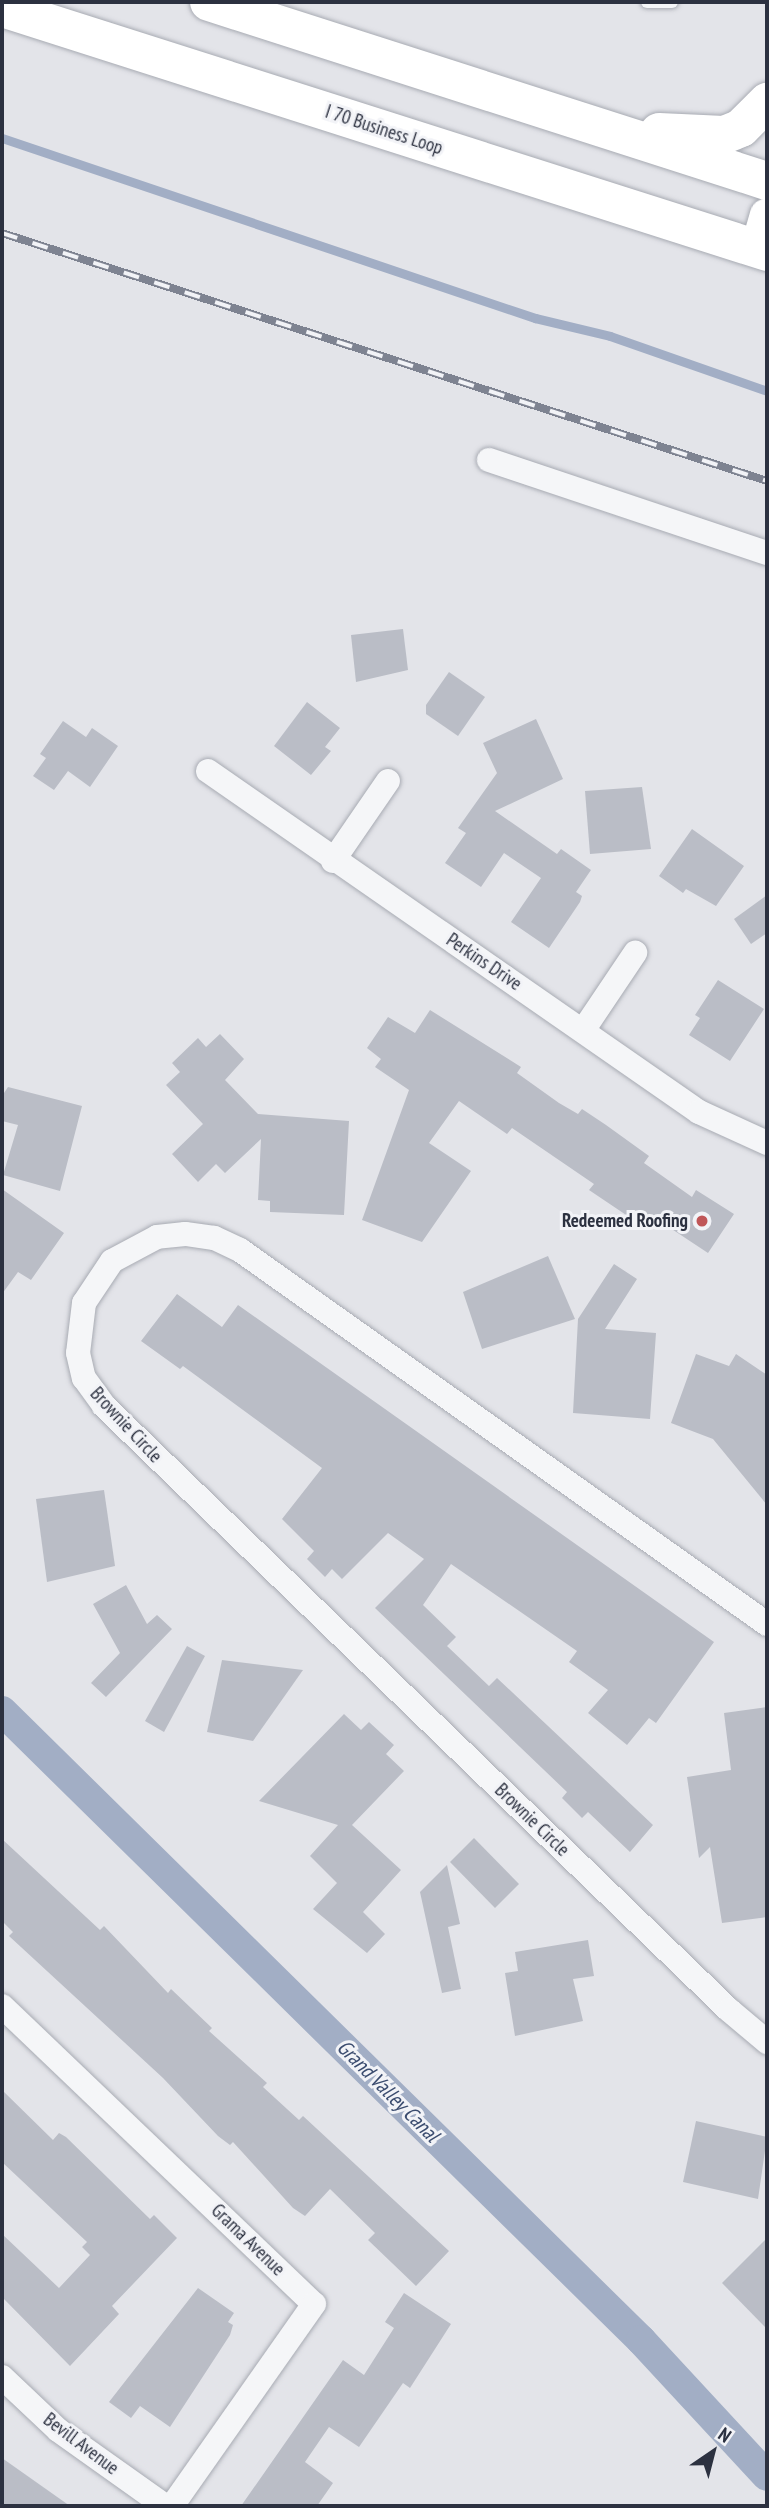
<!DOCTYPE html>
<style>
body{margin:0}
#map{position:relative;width:769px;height:2508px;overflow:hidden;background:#e3e4e9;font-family:"PT Sans Narrow",sans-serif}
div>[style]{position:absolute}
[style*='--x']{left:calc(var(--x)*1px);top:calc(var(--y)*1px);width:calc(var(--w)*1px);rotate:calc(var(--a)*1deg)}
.stream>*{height:9px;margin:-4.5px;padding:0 4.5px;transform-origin:4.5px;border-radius:4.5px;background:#a2aec5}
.canal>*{height:30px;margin:-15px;padding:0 15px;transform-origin:15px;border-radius:15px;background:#a2aec5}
.building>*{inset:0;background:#babdc6}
.roads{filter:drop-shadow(0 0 2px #a8abb3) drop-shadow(0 0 2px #a8abb3)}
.lane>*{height:12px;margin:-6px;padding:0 6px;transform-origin:6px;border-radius:6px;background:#f5f6f8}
.street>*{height:24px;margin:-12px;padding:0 12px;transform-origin:12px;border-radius:12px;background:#f5f6f8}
.secondary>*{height:35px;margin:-17.5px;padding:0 17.5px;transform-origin:17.5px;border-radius:17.5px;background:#fff}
.primary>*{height:38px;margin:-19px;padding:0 19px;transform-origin:19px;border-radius:19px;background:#fff}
.rail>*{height:8px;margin-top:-4px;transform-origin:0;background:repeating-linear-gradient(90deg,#f2f3f7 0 16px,#7e8391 0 32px);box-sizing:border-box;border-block:2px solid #7e8391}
.dots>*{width:19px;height:19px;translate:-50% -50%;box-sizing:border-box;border:4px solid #f2f3f7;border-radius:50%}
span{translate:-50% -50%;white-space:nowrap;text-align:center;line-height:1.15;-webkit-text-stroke:6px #f2f3f7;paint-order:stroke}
.street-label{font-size:19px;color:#2c3140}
.poi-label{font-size:19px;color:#2c3140;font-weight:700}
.right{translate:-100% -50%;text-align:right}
.water-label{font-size:21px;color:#3b4c6f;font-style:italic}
.frame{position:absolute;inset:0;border:4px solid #2c3140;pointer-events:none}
.north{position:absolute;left:678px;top:2417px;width:70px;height:70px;-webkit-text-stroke:5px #f2f3f7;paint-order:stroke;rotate:35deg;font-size:19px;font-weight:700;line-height:28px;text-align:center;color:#2c3140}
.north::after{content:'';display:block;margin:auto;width:24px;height:32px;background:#2c3140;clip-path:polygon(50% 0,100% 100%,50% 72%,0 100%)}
</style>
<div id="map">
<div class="stream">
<i style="--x:2;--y:138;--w:563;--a:18.66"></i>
<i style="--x:535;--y:318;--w:77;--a:13.5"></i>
<i style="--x:610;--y:336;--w:166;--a:19.3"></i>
</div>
<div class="canal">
<i style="--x:2;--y:1711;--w:897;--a:44.55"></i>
<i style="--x:641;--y:2340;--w:185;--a:47.2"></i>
</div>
<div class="building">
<i style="clip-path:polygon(403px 629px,408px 670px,356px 682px,351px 635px)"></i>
<i style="clip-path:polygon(449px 672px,485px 697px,458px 736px,426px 714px,426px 705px)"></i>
<i style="clip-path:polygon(307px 702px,340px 728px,325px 747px,331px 751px,311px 775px,274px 746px)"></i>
<i style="clip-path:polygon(536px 719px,563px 779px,495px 811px,557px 854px,561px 849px,591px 870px,576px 892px,582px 896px,580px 902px,549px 948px,511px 922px,541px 878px,504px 853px,481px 887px,445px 863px,466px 833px,458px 828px,497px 773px,483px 743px)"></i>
<i style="clip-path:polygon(63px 721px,86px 737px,92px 728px,118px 746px,90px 787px,68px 771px,54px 790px,33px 776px,46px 758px,40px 754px)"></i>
<i style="clip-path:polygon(642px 787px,651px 849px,590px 854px,585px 791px)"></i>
<i style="clip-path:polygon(692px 829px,744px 866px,716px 906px,686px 889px,683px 893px,659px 876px)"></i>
<i style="clip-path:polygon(767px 895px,767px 933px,751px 944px,734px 919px)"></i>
<i style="clip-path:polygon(718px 980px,764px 1009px,730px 1061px,689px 1035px,700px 1018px,695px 1015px)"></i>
<i style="clip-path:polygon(430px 1010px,521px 1067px,517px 1073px,559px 1103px,578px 1114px,582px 1109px,606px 1125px,649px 1156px,644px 1163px,692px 1197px,696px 1190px,734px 1214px,708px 1253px,649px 1214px,641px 1225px,589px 1190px,594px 1184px,512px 1128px,507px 1134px,459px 1101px,429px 1143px,471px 1171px,422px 1242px,362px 1220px,409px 1090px,375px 1067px,381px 1059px,367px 1048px,388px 1017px,415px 1033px)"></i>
<i style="clip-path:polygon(220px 1034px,244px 1059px,225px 1080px,258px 1114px,349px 1121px,344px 1215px,270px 1212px,270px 1201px,258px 1200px,261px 1139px,225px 1173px,216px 1164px,198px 1182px,172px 1154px,203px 1124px,166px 1085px,180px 1072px,172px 1063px,198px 1038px,206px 1047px)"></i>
<i style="clip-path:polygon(8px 1087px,82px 1106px,60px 1191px,3px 1175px,18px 1125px,2px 1121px,2px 1096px)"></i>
<i style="clip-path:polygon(2px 1189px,64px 1233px,31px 1280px,18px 1272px,2px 1294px)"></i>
<i style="clip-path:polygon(548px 1256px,575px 1319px,482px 1349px,463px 1292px)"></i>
<i style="clip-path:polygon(614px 1264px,637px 1279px,605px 1329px,656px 1333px,650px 1419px,573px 1413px,578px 1319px)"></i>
<i style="clip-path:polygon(177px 1294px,222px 1327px,238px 1305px,714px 1642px,656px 1723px,649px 1718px,627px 1745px,588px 1713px,608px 1690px,569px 1662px,577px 1651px,451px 1564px,423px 1605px,456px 1637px,447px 1646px,489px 1686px,497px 1678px,653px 1825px,630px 1852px,588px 1812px,582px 1818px,562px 1798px,567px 1792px,375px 1608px,424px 1559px,388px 1533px,342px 1579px,332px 1569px,325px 1577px,307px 1559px,314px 1551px,282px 1519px,322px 1468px,183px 1366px,180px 1369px,141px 1341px)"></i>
<i style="clip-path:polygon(696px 1354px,729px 1366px,736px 1354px,767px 1375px,767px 1505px,713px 1439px,671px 1423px)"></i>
<i style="clip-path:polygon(104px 1490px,115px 1566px,47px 1582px,36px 1499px)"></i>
<i style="clip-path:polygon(126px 1585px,147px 1624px,157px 1615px,172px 1629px,106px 1697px,91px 1683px,120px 1653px,93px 1604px)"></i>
<i style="clip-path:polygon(187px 1646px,205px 1656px,164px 1732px,145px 1721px)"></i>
<i style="clip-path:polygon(222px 1660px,303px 1670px,253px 1741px,207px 1732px)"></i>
<i style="clip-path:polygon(767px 1707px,767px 1917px,722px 1923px,710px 1847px,699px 1858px,687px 1777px,731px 1770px,724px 1713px)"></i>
<i style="clip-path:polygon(344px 1714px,361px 1730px,369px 1722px,394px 1745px,386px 1754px,404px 1771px,352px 1825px,401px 1870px,363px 1912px,385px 1934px,367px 1953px,313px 1909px,337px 1883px,310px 1856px,338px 1825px,259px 1801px)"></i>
<i style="clip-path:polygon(474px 1838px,519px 1884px,495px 1908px,450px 1862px)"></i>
<i style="clip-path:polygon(2px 1839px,100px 1930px,104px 1926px,168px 1993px,171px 1989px,212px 2028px,209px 2031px,267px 2083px,263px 2087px,299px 2120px,303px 2116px,449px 2251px,416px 2286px,368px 2240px,375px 2233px,330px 2189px,305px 2216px,293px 2208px,233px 2142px,230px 2145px,218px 2136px,163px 2078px,9px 1936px,13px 1932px,2px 1921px)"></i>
<i style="clip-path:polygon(447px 1865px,460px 1924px,448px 1927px,461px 1989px,442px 1993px,420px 1892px)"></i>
<i style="clip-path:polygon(588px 1940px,594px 1976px,573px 1979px,583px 2021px,515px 2036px,505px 1973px,518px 1971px,515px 1952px)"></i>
<i style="clip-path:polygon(2px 2090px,53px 2140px,59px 2133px,66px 2137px,150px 2219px,154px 2215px,177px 2238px,112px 2306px,119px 2314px,70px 2366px,2px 2297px,2px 2234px,59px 2288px,90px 2255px,82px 2247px,87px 2242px,2px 2162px)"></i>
<i style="clip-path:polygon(696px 2121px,767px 2137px,758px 2199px,683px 2182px)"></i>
<i style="clip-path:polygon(767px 2238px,767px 2329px,722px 2283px)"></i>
<i style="clip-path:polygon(198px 2288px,234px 2313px,228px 2322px,233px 2325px,230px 2335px,170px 2427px,140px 2406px,131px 2418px,109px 2402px)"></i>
<i style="clip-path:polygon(404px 2293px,451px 2324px,410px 2388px,403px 2383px,359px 2447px,329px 2427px,305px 2462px,333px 2483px,317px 2506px,241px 2506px,343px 2360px,364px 2375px,394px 2328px,385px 2322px)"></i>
<i style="clip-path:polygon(2px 2458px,70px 2506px,2px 2506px)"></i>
</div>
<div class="roads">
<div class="lane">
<i style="--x:647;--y:2;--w:25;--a:0"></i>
</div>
<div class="street">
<i style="--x:489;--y:460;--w:293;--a:18.5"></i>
<i style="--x:208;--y:771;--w:598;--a:34.78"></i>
<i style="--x:699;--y:1112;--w:75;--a:24.5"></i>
<i style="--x:333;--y:861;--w:97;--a:-55.5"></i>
<i style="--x:584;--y:1029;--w:92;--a:-56.1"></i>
<i style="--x:767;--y:1624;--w:646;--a:-144.64"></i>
<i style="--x:240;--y:1250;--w:29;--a:-155"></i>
<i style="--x:214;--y:1238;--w:29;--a:-172"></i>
<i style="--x:185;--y:1234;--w:28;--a:174"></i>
<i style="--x:157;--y:1237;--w:51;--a:151.9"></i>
<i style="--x:112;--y:1261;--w:50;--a:123.7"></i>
<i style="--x:84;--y:1303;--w:50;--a:96.8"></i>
<i style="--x:78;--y:1353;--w:26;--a:77"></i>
<i style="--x:84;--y:1378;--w:34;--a:54"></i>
<i style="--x:104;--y:1406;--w:869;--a:44.02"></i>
<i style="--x:729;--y:2010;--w:50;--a:40.1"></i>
<i style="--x:2;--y:2006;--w:431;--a:43.7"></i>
<i style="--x:314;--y:2304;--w:247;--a:125.1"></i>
<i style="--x:2;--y:2377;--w:77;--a:43.4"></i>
<i style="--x:58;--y:2430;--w:131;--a:35.4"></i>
</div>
<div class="secondary">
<i style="--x:757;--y:249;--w:35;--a:-74"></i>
</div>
<div class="primary">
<i style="--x:209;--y:2;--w:586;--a:17.79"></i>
<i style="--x:2;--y:8;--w:803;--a:17.69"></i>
<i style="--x:659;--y:132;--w:65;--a:2.6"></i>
<i style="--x:724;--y:135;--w:18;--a:-22"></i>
<i style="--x:741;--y:128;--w:37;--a:-45"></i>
</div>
</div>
<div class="rail">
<i style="--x:2;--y:233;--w:804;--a:17.96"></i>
</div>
<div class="dots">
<i style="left:702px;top:1221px;background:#c05658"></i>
</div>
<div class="street-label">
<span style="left:384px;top:130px;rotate:18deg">I 70 Business Loop</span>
<span style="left:484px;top:962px;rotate:34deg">Perkins Drive</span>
<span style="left:126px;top:1425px;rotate:47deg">Brownie Circle</span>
<span style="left:532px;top:1820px;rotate:44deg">Brownie Circle</span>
<span style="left:248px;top:2240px;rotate:44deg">Grama Avenue</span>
<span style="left:81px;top:2444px;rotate:37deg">Bevill Avenue</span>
</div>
<div class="poi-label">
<span class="right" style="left:688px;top:1221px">Redeemed Roofing</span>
</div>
<div class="water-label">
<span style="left:388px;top:2091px;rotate:45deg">Grand Valley Canal</span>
</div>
<div class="frame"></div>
<div class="north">N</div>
</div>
